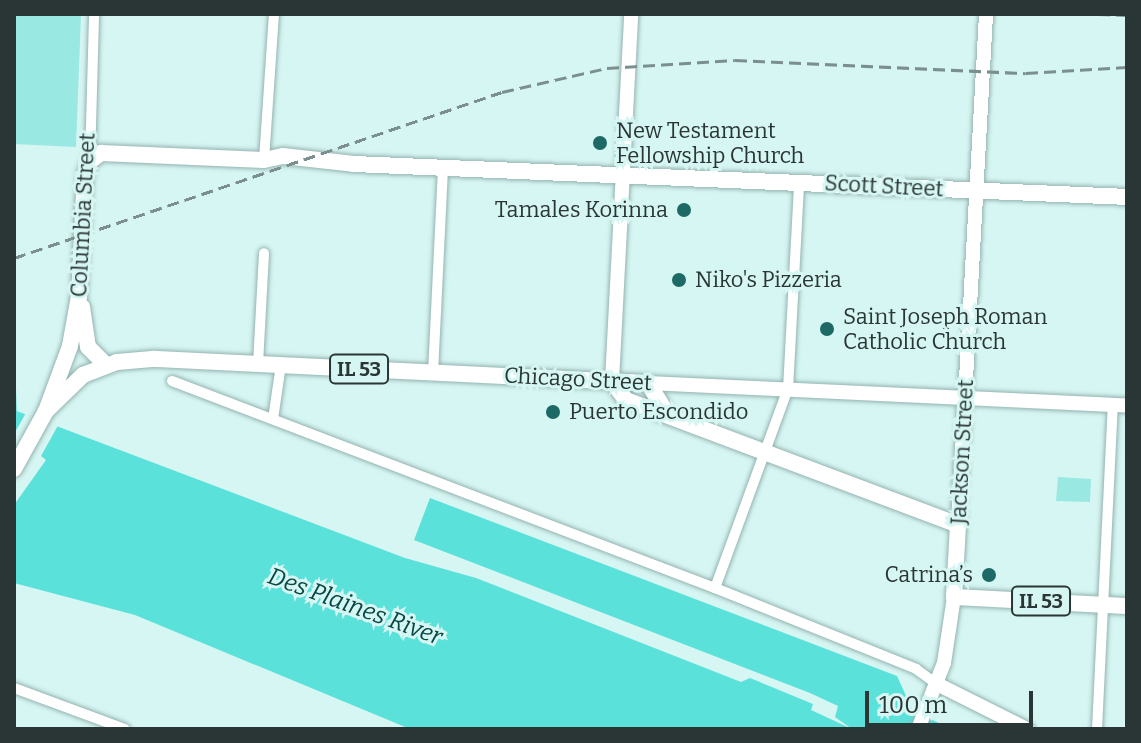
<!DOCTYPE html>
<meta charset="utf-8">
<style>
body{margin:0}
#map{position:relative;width:1141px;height:743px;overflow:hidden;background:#d6f6f3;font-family:Bitter,serif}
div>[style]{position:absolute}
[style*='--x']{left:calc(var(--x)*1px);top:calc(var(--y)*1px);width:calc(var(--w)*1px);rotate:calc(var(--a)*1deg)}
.green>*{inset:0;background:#99e8e2}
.water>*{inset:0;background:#5ae1da}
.pier>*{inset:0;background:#d6f6f3}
.stream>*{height:3px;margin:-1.5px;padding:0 1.5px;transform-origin:1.5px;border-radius:1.5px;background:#5ae1da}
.roads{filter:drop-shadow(0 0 2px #94b3b0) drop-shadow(0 0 2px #94b3b0)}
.street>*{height:10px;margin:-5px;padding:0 5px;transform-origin:5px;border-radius:5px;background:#fff}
.secondary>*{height:14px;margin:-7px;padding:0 7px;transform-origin:7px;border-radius:7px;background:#fff}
.primary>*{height:16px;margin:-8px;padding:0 8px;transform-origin:8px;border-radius:8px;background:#fff}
.rail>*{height:3px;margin-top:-1.5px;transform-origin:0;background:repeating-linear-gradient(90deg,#7b908e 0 12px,transparent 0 18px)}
.dots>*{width:22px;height:22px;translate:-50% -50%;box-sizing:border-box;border:4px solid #d6f6f3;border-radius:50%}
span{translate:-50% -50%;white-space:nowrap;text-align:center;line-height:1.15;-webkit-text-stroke:6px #d6f6f3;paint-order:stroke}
.shield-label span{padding:2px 6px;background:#d6f6f3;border:2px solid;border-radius:6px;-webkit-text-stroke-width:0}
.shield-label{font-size:20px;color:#2a3635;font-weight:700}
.poi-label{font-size:22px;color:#2a3635}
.left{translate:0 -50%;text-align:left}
.right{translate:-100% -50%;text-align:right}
.street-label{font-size:22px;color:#2a3635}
.water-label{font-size:24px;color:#074744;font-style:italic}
.frame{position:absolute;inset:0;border:16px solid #2a3635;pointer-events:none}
.scale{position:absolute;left:865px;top:691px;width:168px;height:36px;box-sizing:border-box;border:4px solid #2a3635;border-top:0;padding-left:10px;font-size:24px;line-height:28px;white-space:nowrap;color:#2a3635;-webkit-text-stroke:6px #d6f6f3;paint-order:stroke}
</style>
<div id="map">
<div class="green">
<i style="clip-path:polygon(14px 14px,81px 14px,76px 147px,14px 144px)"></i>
<i style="clip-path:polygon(1058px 477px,1091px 479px,1090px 502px,1056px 501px)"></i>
</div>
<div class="water">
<i style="clip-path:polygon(14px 410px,405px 558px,476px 578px,741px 682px,750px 678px,813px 704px,811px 710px,852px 729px,410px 729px,135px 615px,14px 583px)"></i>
<i style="clip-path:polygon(430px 498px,897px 676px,913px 711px,952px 729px,852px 729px,835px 717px,838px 706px,810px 693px,414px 540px)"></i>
</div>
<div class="pier">
<i style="clip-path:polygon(27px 411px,60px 422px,41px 456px,46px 460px,14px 505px,14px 434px)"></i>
</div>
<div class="stream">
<i style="--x:14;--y:387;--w:24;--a:88"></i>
</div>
<div class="roads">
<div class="street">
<i style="--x:264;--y:160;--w:146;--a:-86.1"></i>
<i style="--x:90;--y:161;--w:147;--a:-88.4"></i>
<i style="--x:258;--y:364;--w:111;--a:-86.9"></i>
<i style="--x:433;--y:373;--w:205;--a:-87.2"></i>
<i style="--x:172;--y:381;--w:581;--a:20.87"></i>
<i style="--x:715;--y:588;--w:217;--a:21.9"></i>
<i style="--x:916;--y:669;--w:26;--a:36"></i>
<i style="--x:273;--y:419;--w:55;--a:-81.6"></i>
<i style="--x:715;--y:588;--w:212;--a:-69.9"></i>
<i style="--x:788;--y:389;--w:206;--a:-86.9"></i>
<i style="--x:14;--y:688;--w:118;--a:20.3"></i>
<i style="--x:1097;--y:729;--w:323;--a:-87.2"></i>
</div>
<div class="secondary">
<i style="--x:612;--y:381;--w:367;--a:-87"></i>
<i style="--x:648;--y:383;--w:480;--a:2.7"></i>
<i style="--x:958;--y:525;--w:512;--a:-86.86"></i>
<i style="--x:937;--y:684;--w:101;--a:26.6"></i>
<i style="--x:918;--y:729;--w:71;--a:-68.5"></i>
<i style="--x:944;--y:663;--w:67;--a:-81.4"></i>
</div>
<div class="primary">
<i style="--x:82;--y:307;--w:40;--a:81.5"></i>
<i style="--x:88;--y:347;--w:25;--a:45"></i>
<i style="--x:612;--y:381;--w:24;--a:54"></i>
<i style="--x:626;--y:400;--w:355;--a:20.6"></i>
<i style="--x:958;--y:525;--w:72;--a:93.2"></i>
<i style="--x:954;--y:597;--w:173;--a:3"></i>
<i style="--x:46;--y:411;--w:52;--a:-44.2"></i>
<i style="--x:83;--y:375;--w:36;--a:-21"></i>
<i style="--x:117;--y:362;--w:38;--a:-5"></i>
<i style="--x:155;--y:359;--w:494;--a:2.8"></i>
<i style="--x:648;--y:383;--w:36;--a:58"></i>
<i style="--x:14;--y:469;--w:66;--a:-61.1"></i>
<i style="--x:46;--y:411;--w:69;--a:-69.7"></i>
<i style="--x:70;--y:346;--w:51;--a:-79.8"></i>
<i style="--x:79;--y:296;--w:121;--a:-87.2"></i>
<i style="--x:85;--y:175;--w:15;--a:-70"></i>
<i style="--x:90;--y:161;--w:14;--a:-36"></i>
<i style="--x:101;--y:153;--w:163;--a:2.5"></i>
<i style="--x:264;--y:160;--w:19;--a:-12"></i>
<i style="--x:283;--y:156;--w:71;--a:6.4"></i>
<i style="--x:354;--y:164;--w:774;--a:2.44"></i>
</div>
</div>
<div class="rail">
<i style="--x:1098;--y:14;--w:29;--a:2"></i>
<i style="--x:14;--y:258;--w:515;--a:-18.79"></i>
<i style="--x:502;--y:92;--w:108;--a:-12.9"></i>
<i style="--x:607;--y:68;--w:128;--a:-3.6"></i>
<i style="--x:735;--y:60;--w:291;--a:2.6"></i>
<i style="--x:1026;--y:73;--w:101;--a:-3.4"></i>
</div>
<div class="dots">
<i style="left:600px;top:143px;background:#1d6965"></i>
<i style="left:684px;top:210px;background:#1d6965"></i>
<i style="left:679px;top:280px;background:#1d6965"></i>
<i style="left:827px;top:329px;background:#1d6965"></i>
<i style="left:553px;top:412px;background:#1d6965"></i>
<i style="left:989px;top:575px;background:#1d6965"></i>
</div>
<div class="shield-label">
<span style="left:359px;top:369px">IL 53</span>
<span style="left:1041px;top:601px">IL 53</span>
</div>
<div class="poi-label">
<span class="left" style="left:616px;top:143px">New Testament<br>Fellowship Church</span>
<span class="right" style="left:668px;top:210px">Tamales Korinna</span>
<span class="left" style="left:695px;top:280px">Niko's Pizzeria</span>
<span class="left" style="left:843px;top:329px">Saint Joseph Roman<br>Catholic Church</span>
<span class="left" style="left:569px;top:412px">Puerto Escondido</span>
<span class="right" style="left:973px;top:575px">Catrina’s</span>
</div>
<div class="street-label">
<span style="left:884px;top:186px;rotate:3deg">Scott Street</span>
<span style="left:83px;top:215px;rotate:-87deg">Columbia Street</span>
<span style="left:578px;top:379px;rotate:3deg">Chicago Street</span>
<span style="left:962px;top:452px;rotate:-87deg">Jackson Street</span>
</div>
<div class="water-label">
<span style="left:355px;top:607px;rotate:20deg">Des Plaines River</span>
</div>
<div class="frame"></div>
<div class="scale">100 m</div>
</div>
